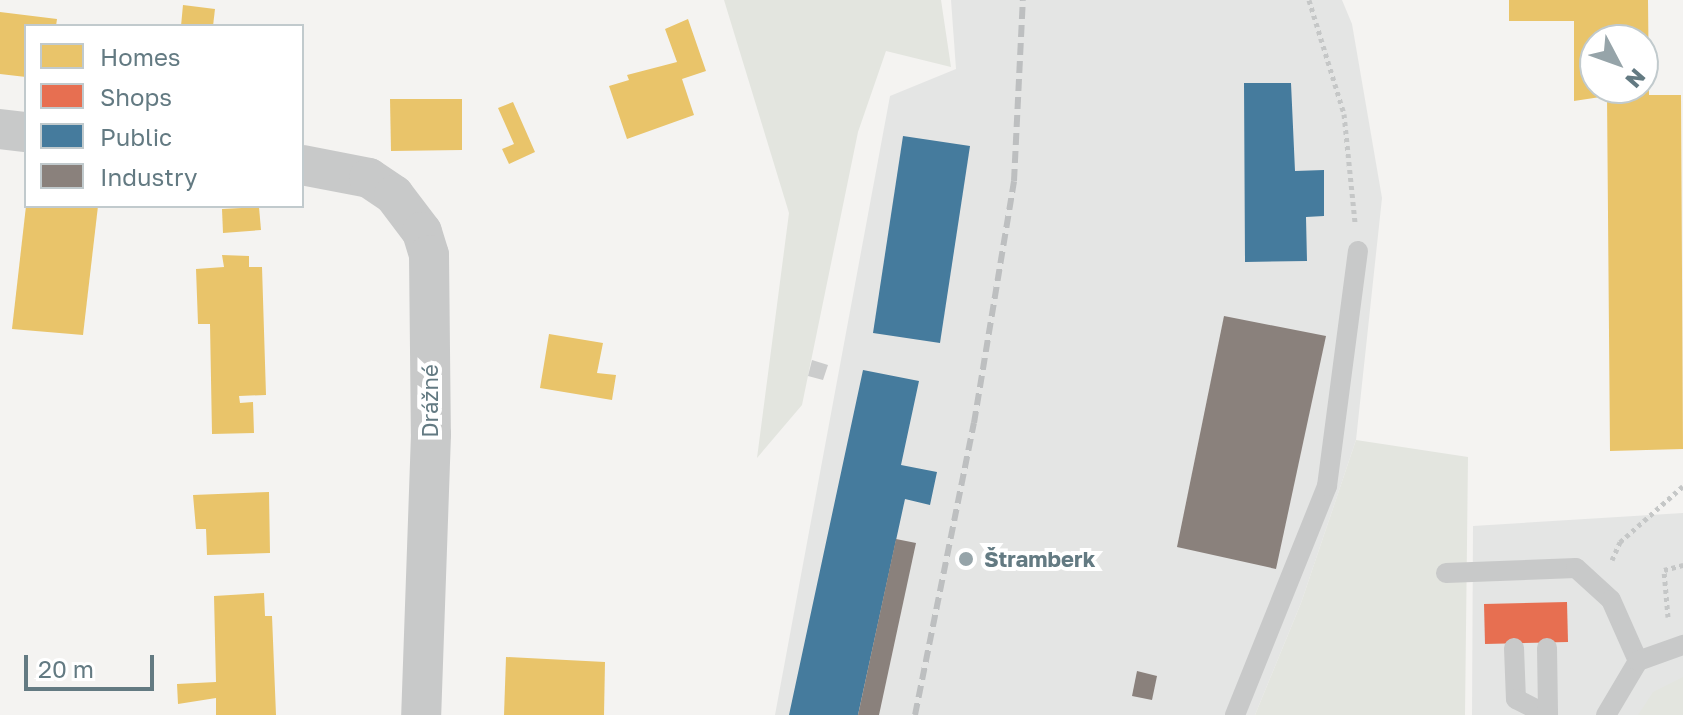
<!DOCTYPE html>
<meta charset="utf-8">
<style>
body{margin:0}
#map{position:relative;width:1683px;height:715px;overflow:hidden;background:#f4f3f1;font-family:"Golos Text",sans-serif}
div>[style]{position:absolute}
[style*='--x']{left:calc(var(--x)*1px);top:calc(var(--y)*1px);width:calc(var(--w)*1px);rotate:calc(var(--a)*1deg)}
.built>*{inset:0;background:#e4e5e4}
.green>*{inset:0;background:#e3e5df}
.homes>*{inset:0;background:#e9c46a}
.shops>*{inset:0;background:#e76f51}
.public>*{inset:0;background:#457b9d}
.industry>*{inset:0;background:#8a817c}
.building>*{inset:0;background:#cbcccc}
.path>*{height:5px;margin-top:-2.5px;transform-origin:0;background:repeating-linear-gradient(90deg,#c5c7c7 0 4px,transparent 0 8px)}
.lane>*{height:20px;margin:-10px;padding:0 10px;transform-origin:10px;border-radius:10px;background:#c8c9c9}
.street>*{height:40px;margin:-20px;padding:0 20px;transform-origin:20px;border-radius:20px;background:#c8c9c9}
.rail>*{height:6px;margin-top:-3px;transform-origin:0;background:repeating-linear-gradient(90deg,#bdbfc0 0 12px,transparent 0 18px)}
.dots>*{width:22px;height:22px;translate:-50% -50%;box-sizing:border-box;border:4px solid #fff;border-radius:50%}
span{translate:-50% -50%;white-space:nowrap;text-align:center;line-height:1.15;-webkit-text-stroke:8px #fff;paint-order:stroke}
.street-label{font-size:22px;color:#637a82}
.poi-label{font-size:22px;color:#637a82;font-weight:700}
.left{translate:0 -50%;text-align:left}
.legend{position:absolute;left:24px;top:24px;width:280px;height:184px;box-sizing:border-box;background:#fff;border:2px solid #c1cacd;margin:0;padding:10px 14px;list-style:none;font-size:24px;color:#637a82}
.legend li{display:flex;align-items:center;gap:16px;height:40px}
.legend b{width:40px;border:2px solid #c1cacd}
.north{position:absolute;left:1579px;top:24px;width:80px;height:80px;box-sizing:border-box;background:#fff;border:2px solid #c1cacd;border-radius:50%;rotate:131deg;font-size:22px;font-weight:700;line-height:32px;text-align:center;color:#637a82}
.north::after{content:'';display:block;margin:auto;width:28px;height:36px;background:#96a4a9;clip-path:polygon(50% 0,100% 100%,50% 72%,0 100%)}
.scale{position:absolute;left:24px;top:655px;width:130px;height:36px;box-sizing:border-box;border:4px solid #637a82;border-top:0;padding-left:10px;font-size:24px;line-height:28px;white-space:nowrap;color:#637a82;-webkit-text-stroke:6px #fff;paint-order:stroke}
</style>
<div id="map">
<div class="built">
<i style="clip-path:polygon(951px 0,1342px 0,1352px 24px,1382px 198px,1356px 440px,1301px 603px,1255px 715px,775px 715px,890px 96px,956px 69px)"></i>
<i style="clip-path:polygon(1683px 513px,1683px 715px,1472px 715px,1473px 526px)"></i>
</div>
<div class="green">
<i style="clip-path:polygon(724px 0,941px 0,951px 67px,886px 51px,858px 132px,802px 405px,757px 458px,789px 213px)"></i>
<i style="clip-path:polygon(1356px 440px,1468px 457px,1465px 715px,1255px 715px,1301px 603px)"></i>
<i style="clip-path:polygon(1683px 677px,1683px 715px,1638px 715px,1653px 692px)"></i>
</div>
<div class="homes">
<i style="clip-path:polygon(evenodd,1509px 0,1648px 0,1649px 95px,1681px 95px,1683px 449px,1610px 451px,1607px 96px,1574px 101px,1574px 21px,1509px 21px,1509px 0,1595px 40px,1643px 40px,1643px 88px,1595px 88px,1595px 40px)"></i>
<i style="clip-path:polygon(183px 5px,215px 9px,213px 26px,181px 26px)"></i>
<i style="clip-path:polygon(0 12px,57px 19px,56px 26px,26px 26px,26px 77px,0 74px)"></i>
<i style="clip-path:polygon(688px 19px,706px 71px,682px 79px,694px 115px,627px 139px,609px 86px,629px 80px,627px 75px,677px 62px,665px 29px)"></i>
<i style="clip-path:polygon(390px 99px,462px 99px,462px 150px,391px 151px)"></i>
<i style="clip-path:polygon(513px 102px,535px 152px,509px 164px,502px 149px,514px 144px,498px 108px)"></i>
<i style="clip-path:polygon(26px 206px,98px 206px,83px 335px,12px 329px)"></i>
<i style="clip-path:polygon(259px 207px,261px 230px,223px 233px,222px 209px)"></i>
<i style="clip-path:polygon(222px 255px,249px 256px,249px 267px,262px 267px,266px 395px,239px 396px,240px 403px,253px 402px,254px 433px,212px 434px,210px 324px,198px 324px,196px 269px,224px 267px)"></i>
<i style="clip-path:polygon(549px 334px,603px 343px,597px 373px,616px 375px,612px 400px,540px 388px)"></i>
<i style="clip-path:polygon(269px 492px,270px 553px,207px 555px,206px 529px,196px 529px,193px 495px)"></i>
<i style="clip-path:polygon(264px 593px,265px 616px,272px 616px,276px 715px,216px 715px,216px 698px,178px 704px,177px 684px,216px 682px,214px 596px)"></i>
<i style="clip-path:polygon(506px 657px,605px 662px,604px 715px,504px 715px)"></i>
</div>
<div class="shops">
<i style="clip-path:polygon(1567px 602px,1568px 642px,1485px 644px,1484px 604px)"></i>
</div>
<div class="public">
<i style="clip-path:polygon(1244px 83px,1291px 83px,1295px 171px,1324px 170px,1324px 216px,1306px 217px,1307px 261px,1245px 262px)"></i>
<i style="clip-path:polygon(903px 136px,970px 146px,940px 343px,873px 333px)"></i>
<i style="clip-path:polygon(863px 370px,919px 381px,901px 465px,937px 472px,930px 505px,905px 499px,858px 715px,789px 715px)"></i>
</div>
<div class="industry">
<i style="clip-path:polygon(1224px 316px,1326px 336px,1276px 569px,1177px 547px)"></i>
<i style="clip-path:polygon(896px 539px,916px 543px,879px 715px,858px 715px)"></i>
<i style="clip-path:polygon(1137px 671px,1157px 676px,1152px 700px,1132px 696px)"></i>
</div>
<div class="building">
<i style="clip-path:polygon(812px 360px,828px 365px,823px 380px,808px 376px)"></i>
</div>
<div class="path">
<i style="--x:1309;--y:0;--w:119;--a:72.9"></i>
<i style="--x:1344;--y:114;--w:109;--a:84.2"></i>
<i style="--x:1612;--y:560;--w:20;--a:-66"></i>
<i style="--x:1620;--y:542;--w:84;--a:-41.6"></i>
<i style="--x:1668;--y:617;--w:47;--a:-94.9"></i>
<i style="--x:1664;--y:570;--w:20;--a:-15"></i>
</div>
<div class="lane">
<i style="--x:1446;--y:573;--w:130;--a:-2.2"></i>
<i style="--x:1576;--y:568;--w:47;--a:42.4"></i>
<i style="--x:1611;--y:600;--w:67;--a:66.1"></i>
<i style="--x:1514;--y:648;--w:51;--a:87.8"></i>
<i style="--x:1516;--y:699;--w:35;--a:27"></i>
<i style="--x:1547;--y:648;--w:67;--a:89.1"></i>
<i style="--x:1235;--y:715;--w:247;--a:-68.1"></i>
<i style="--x:1327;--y:486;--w:237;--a:-82.5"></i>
<i style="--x:1606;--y:715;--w:63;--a:-59.3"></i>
<i style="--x:1638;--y:661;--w:48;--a:-19.6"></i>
</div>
<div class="street">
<i style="--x:0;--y:129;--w:26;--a:7"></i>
<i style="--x:302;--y:165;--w:68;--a:11"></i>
<i style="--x:369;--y:178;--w:30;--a:34"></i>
<i style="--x:394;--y:195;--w:46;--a:52.9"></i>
<i style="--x:422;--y:232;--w:24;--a:73"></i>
<i style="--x:429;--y:255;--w:179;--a:89.4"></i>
<i style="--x:431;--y:434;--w:281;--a:92"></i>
</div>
<div class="rail">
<i style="--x:915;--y:715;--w:298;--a:-78.6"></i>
<i style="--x:974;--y:423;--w:245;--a:-80.6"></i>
<i style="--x:1014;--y:181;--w:181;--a:-87.2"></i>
</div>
<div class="dots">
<i style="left:966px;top:559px;background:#96a4a9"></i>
</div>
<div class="street-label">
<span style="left:430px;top:401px;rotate:-90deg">Drážné</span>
</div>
<div class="poi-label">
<span class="left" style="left:984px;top:559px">Štramberk</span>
</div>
<ul class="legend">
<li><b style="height:22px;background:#e9c46a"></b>Homes</li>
<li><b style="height:22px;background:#e76f51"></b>Shops</li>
<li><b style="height:22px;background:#457b9d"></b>Public</li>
<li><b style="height:22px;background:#8a817c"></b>Industry</li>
</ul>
<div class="north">N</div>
<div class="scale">20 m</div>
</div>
